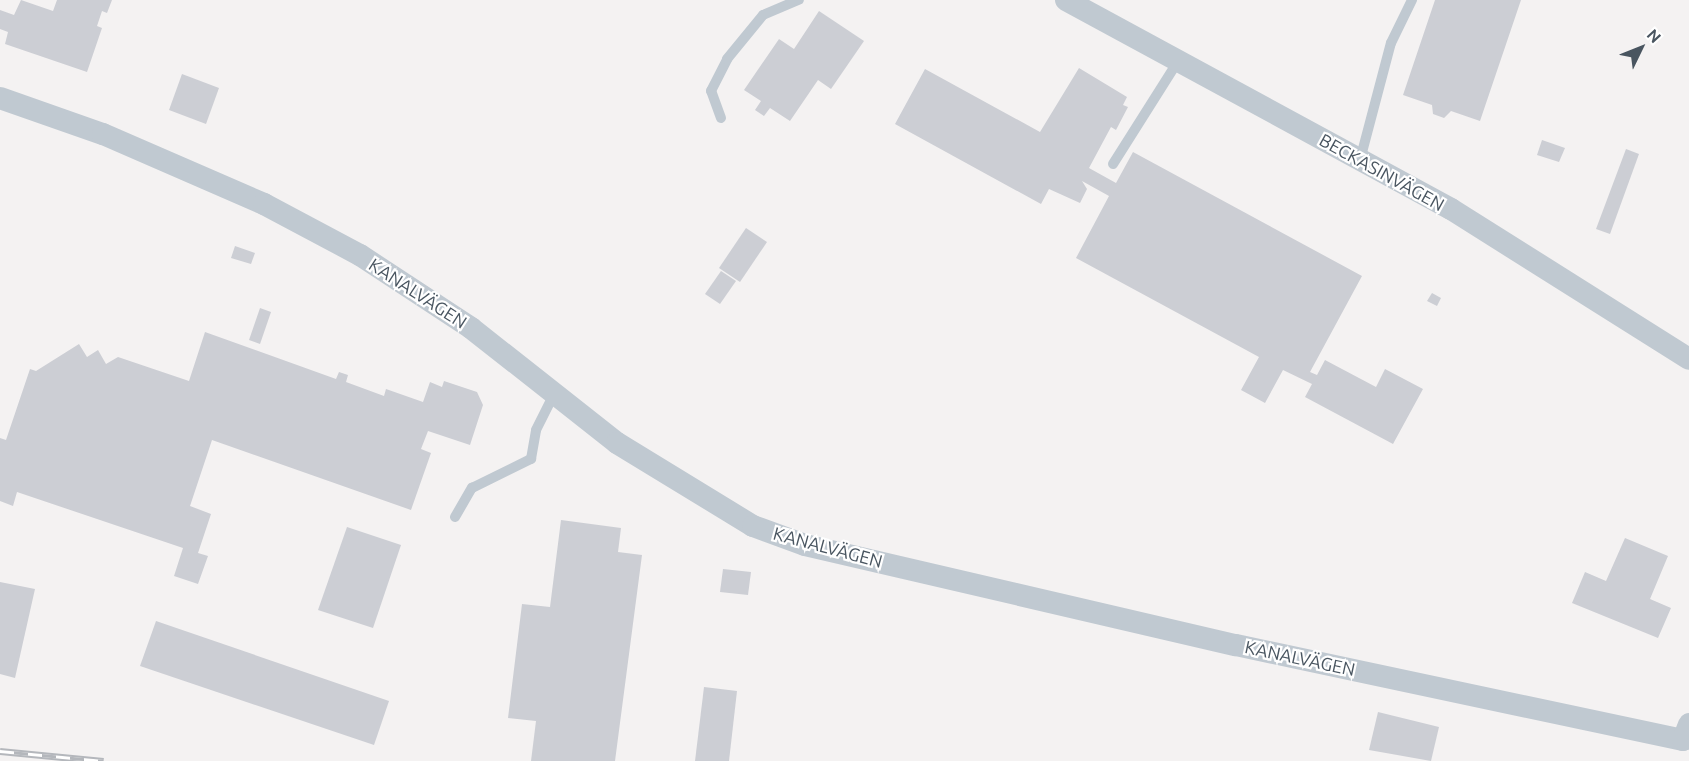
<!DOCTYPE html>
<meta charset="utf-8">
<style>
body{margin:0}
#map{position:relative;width:1689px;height:761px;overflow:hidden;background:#f4f2f2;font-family:Ubuntu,sans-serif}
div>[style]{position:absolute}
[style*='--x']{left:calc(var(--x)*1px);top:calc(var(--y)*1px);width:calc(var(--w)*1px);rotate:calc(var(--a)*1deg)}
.building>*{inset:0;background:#ccced4}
.service>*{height:10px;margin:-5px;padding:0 5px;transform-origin:5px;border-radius:5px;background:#c0c9d1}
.minor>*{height:22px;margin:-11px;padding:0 11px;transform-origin:11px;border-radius:11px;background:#c0c9d1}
.rail>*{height:7px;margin-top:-3.5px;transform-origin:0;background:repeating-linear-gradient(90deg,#fff 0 14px,#b4b7bc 0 28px);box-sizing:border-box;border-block:2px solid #b4b7bc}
span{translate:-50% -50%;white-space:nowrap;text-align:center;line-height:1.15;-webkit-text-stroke:4.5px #fff;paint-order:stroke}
.street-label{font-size:18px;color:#495560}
.north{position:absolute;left:1611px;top:18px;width:60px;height:60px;-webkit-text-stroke:4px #fff;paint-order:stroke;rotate:47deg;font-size:16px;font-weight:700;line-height:24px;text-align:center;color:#495560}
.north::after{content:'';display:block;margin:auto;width:21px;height:27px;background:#495560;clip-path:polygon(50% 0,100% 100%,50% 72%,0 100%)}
</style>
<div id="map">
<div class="building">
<i style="clip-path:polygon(21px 0,53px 11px,57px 0,112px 0,107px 13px,102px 11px,97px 26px,102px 28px,87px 72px,5px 44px,8px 32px,0 29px,0 10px,14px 15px)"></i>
<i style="clip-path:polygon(1435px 0,1521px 0,1480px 121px,1451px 111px,1444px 118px,1433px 114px,1432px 105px,1403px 95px)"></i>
<i style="clip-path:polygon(819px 11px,864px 41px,831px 89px,818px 80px,790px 121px,770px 108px,764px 116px,755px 110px,761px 101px,744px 90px,779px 39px,794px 49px)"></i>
<i style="clip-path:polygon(1079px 68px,1127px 97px,1123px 105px,1128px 107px,1116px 130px,1111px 127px,1089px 168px,1116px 183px,1133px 152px,1362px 276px,1310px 372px,1317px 375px,1325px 360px,1376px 387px,1385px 369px,1423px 389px,1393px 444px,1305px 397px,1312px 384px,1283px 370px,1265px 403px,1241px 390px,1259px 357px,1076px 258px,1109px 196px,1082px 181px,1087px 189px,1080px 203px,1049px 189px,1041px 204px,895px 124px,925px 69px,1040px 132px)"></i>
<i style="clip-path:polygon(182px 74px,219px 88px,206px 124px,169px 110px)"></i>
<i style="clip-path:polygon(1542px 140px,1565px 148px,1559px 162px,1537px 155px)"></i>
<i style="clip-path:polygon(1626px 149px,1639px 154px,1610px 234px,1596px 229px)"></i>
<i style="clip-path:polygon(746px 228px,767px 242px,740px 282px,719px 268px)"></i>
<i style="clip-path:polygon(235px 246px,255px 253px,251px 264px,231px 258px)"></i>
<i style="clip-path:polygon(721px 271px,736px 281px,720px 304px,705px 294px)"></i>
<i style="clip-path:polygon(1432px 293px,1441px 298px,1437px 306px,1427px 301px)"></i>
<i style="clip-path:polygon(260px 308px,271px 312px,260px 344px,249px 340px)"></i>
<i style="clip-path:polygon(205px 332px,336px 379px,339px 372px,348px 375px,346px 382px,384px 396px,386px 389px,423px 402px,430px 382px,442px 387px,444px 381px,477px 392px,483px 405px,470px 445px,428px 431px,421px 449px,431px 453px,411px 510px,212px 440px,190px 506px,211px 514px,198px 553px,208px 556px,198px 584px,174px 576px,183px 548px,17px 492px,13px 506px,0 501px,0 438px,6px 440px,30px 369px,36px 371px,79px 344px,87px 357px,98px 350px,106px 364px,118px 357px,189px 381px)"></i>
<i style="clip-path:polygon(561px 520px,621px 528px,618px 552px,642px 555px,615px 761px,531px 761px,536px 721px,508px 718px,522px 604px,550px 607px)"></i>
<i style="clip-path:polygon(347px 527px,401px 545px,373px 628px,318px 610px)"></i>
<i style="clip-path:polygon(1625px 538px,1668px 556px,1650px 599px,1671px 608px,1658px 638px,1572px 603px,1585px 572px,1606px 581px)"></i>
<i style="clip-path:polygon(723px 569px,751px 572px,748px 595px,720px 592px)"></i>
<i style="clip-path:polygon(0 582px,35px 589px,15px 678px,0 674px)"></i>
<i style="clip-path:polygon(156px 621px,389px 701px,374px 745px,140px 666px)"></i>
<i style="clip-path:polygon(704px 687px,737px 691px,729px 761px,695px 761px)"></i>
<i style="clip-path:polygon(1378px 712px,1439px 727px,1431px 761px,1369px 750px)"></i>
</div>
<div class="service">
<i style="--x:721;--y:118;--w:29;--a:-110"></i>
<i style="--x:711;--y:91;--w:36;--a:-63"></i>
<i style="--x:727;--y:59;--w:57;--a:-50.7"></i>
<i style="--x:763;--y:15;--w:39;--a:-23"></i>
<i style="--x:1360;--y:160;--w:121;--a:-75.2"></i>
<i style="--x:1391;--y:43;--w:48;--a:-64"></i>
<i style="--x:1113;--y:164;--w:122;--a:-57.7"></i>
<i style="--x:455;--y:517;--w:34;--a:-60"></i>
<i style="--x:472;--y:488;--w:66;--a:-26.2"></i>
<i style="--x:531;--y:459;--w:29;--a:-80"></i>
<i style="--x:536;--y:430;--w:40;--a:-63.4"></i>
</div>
<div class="minor">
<i style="--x:1066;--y:0;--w:438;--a:28.5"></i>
<i style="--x:1451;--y:209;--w:281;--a:32.2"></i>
<i style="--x:0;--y:98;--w:109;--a:19.3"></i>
<i style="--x:103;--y:134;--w:176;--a:23.5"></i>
<i style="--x:264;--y:204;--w:109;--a:28"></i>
<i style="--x:360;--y:255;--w:133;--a:33.3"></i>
<i style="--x:471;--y:328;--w:186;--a:38.2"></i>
<i style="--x:617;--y:443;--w:159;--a:31.4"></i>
<i style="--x:753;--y:526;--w:55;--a:20.1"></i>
<i style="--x:805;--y:545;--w:442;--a:13.1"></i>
<i style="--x:1236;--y:645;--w:457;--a:12"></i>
<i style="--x:1683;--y:740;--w:17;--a:-69"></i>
</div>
<div class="rail">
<i style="--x:0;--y:751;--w:104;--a:5.5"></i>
</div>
<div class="street-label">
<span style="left:1382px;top:172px;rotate:29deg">BECKASINVÄGEN</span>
<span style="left:418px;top:293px;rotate:33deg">KANALVÄGEN</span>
<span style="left:828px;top:547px;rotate:15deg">KANALVÄGEN</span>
<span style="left:1300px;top:658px;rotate:12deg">KANALVÄGEN</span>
</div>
<div class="north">N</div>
</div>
